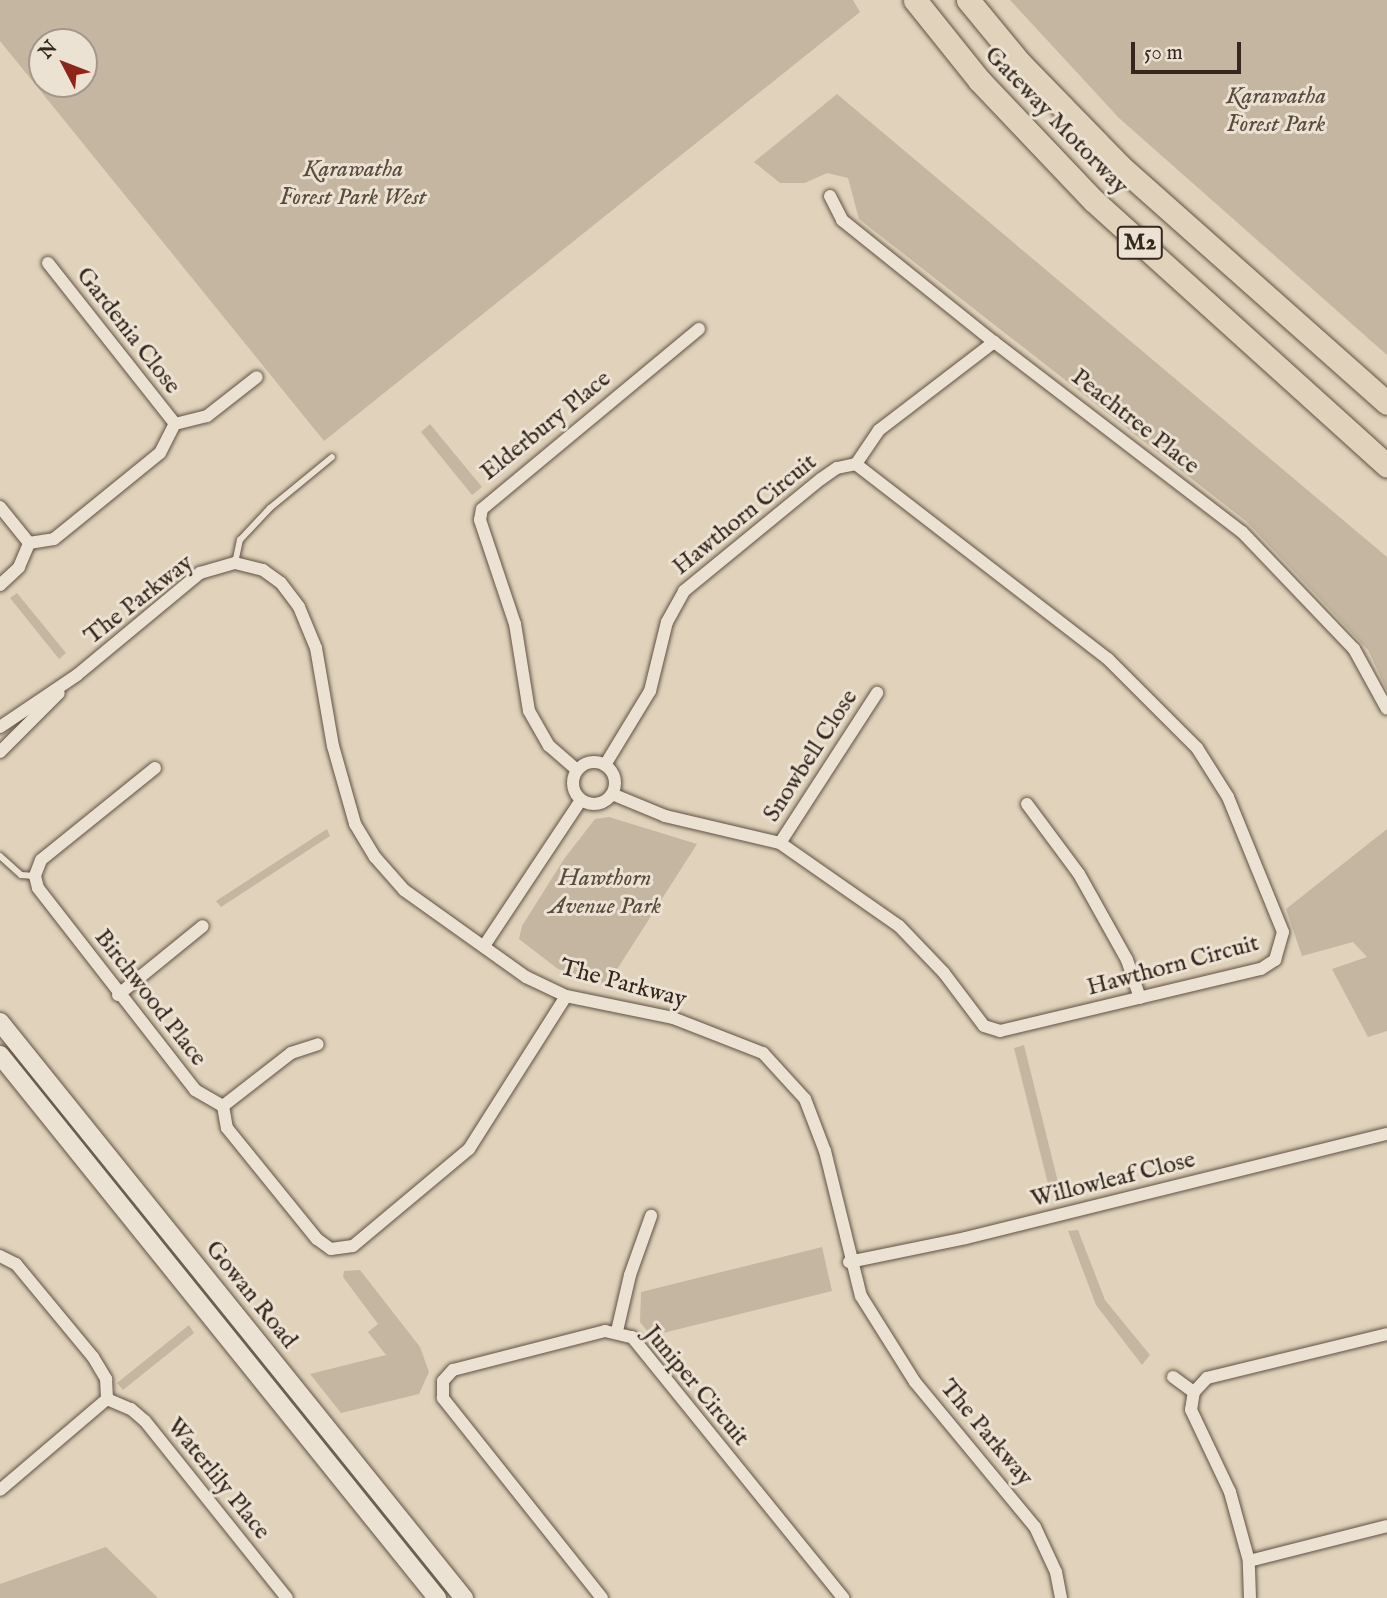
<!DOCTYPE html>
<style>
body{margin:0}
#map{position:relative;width:1387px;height:1598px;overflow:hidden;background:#e1d3bb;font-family:"IM FELL English",serif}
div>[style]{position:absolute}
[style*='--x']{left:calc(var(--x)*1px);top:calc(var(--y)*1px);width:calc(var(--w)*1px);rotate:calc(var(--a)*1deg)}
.green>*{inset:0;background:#c4b6a0}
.roads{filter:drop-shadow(0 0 2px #605245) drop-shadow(0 0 2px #605245)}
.lane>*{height:6px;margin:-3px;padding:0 3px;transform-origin:3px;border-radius:3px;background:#ece2d3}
.street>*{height:12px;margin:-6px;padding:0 6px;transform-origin:6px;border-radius:6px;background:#ece2d3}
.street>.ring{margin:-6px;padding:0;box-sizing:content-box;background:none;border:12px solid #ece2d3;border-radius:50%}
.secondary>*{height:18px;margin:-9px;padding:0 9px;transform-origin:9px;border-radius:9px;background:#ece2d3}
.highway>*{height:23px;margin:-11.5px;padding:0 11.5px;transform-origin:11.5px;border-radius:11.5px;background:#e1d3bb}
span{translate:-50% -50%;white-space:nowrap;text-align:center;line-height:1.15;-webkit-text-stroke:6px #ece2d3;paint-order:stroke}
.shield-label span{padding:2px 5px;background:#ece2d3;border:2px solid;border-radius:5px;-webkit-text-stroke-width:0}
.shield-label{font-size:23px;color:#35271e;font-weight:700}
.park-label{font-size:24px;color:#594b3e;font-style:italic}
.street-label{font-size:24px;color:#35271e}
.north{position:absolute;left:28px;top:28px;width:70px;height:70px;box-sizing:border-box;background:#ece2d3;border:2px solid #a3978b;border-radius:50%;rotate:312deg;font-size:19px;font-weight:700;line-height:28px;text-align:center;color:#35271e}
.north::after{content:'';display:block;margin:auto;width:24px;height:32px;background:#8f2418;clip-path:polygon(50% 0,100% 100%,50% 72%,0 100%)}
.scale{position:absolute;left:1131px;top:42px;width:110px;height:32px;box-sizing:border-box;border:4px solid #35271e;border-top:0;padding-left:9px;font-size:21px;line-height:24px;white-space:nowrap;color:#35271e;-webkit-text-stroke:5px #ece2d3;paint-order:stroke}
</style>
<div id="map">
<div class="green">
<i style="clip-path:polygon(evenodd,0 0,853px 0,860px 12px,324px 441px,0 41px,0 0,42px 42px,84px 42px,84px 84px,42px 84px,42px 42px)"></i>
<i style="clip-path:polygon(1010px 0,1387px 0,1387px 355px,1119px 118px)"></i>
<i style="clip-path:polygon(837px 94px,1387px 557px,1387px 690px,1368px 650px,1247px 522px,859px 219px,848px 178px,827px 173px,805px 183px,780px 183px,754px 162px)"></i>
<i style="clip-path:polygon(430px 424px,482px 487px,472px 495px,421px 432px)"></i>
<i style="clip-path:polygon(17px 593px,66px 653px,59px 659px,10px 598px)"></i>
<i style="clip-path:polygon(609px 817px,697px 844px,607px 985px,558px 969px,519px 939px,522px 926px,564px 859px,595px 819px)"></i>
<i style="clip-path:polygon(327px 829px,330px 836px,221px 907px,216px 901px)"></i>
<i style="clip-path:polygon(1387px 829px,1387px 1031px,1368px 1037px,1332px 969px,1367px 957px,1353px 942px,1302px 956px,1286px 909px)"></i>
<i style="clip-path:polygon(1024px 1045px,1060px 1190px,1050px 1192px,1014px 1048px)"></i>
<i style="clip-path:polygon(1078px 1230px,1105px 1300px,1150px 1355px,1142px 1365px,1096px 1305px,1068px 1231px)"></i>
<i style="clip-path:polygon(822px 1247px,832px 1291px,651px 1336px,640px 1322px,641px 1292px)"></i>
<i style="clip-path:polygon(360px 1270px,420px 1347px,429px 1372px,419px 1394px,341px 1413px,310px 1374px,386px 1355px,368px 1332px,378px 1324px,343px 1277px,344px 1271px)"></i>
<i style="clip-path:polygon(189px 1325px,194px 1333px,123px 1390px,117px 1383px)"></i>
<i style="clip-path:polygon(106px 1547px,158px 1598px,0 1598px,0 1584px)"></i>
</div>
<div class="roads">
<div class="lane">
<i style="--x:235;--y:563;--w:24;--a:-78"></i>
<i style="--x:240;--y:540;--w:44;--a:-46.8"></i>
<i style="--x:270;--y:508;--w:80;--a:-39.4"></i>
<i style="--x:0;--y:856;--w:28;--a:42"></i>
<i style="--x:21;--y:875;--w:14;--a:4"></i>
</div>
<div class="street">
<i style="--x:830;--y:196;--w:27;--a:63"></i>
<i style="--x:842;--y:220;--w:195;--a:38.8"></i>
<i style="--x:994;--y:342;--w:312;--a:37.5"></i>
<i style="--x:1242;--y:532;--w:162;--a:46.3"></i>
<i style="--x:1354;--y:649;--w:68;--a:61.2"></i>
<i style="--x:48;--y:263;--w:205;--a:51.7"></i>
<i style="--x:0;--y:507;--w:46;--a:51.1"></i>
<i style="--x:0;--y:585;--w:26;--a:-43"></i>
<i style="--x:19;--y:567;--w:26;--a:-67"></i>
<i style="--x:29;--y:543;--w:25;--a:-9"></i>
<i style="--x:54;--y:539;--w:136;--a:-39.1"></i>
<i style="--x:160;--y:453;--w:33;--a:-63"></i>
<i style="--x:175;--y:424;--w:33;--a:-14"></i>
<i style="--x:207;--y:416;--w:63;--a:-38"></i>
<i style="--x:0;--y:727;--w:93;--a:-34"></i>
<i style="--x:77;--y:675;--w:160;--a:-39.7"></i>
<i style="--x:200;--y:573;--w:36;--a:-16"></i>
<i style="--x:235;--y:563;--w:29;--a:14"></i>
<i style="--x:263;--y:570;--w:22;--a:36"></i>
<i style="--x:281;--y:583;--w:30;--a:53"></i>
<i style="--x:299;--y:607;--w:44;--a:67.5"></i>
<i style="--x:316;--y:648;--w:99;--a:80.2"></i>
<i style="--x:333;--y:746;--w:81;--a:74.2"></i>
<i style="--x:355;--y:824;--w:39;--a:59"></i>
<i style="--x:375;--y:857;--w:44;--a:48.7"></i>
<i style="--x:404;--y:890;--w:150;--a:35.5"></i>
<i style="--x:526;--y:977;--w:44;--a:25.4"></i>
<i style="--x:566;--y:996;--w:109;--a:11.6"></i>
<i style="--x:673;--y:1018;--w:97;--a:21.3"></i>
<i style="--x:763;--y:1053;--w:62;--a:47.6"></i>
<i style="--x:805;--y:1099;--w:56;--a:69"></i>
<i style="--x:825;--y:1151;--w:149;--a:76.1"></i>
<i style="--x:861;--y:1296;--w:102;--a:57.9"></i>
<i style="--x:915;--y:1382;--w:188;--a:50.4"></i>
<i style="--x:1035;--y:1527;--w:50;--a:65"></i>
<i style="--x:1056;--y:1572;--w:26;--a:79"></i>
<i style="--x:0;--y:752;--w:83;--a:-45"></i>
<i class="ring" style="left:573px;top:762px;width:30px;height:30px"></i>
<i style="--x:605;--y:765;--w:87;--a:-58.7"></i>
<i style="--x:650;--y:691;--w:71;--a:-76.2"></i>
<i style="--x:667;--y:622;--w:35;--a:-61"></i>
<i style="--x:684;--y:591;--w:177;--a:-39.3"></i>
<i style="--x:821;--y:479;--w:19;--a:-35"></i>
<i style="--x:837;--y:468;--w:19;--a:-12"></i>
<i style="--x:856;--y:464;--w:41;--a:-55.9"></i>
<i style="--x:879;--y:430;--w:145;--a:-37.4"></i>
<i style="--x:155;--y:768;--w:146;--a:141.1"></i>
<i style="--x:41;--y:860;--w:17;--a:111"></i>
<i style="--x:35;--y:876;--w:12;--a:76"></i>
<i style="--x:38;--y:888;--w:256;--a:52.1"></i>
<i style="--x:195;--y:1090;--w:32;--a:30"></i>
<i style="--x:223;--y:1106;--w:22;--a:80"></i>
<i style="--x:227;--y:1128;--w:143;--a:51"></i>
<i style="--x:317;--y:1239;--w:17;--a:36"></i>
<i style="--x:331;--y:1249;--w:22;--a:-8"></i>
<i style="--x:353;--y:1246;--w:151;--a:-39.9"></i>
<i style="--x:469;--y:1149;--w:181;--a:-57.6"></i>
<i style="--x:577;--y:770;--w:37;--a:-139"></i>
<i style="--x:549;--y:746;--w:40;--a:-119.7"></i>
<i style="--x:529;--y:711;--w:88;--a:-99.1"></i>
<i style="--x:515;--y:624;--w:110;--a:-108.6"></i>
<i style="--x:480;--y:520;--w:11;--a:-80"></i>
<i style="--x:482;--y:509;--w:282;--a:-39.7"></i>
<i style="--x:612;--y:794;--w:57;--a:22.5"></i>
<i style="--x:665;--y:816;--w:118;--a:13.2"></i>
<i style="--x:780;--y:843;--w:145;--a:34.9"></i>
<i style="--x:899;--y:926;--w:65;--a:46.2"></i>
<i style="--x:944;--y:973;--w:66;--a:53"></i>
<i style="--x:984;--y:1026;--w:17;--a:17"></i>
<i style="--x:1000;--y:1031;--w:268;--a:-13.4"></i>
<i style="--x:1261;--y:969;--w:17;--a:-33"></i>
<i style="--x:1275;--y:960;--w:29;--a:-74"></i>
<i style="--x:1283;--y:932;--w:146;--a:-112.2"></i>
<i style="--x:1228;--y:797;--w:58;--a:-122.3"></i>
<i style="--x:1197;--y:748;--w:126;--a:-135"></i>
<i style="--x:1108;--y:659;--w:319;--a:-142.3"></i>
<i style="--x:1027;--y:804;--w:87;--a:53.4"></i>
<i style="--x:1079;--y:874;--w:98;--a:60.8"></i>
<i style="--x:1127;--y:960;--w:40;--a:71.1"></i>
<i style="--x:780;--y:843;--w:179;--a:-57.1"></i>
<i style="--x:484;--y:946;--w:175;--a:-56.4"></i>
<i style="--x:118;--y:995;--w:109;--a:-39.1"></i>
<i style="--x:223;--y:1106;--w:86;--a:-37.9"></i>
<i style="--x:291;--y:1053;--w:28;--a:-18"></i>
<i style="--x:0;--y:1256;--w:18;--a:27"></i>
<i style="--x:16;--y:1264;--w:121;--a:50.4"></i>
<i style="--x:93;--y:1357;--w:26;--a:59"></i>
<i style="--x:106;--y:1379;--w:20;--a:87"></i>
<i style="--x:107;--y:1399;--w:140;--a:139.6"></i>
<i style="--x:849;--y:1262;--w:119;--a:-11.6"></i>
<i style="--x:966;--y:1238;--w:434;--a:-13.9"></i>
<i style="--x:617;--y:1331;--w:57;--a:-76.9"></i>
<i style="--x:630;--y:1275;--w:63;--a:-70.4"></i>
<i style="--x:1173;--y:1377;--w:26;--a:36"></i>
<i style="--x:107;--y:1399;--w:26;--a:23"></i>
<i style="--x:131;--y:1409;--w:18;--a:41"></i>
<i style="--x:145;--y:1421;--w:227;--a:51.3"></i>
<i style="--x:1249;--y:1561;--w:142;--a:-14.2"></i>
<i style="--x:602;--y:1598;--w:256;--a:-128.5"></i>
<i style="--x:443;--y:1398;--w:17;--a:-90"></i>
<i style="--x:443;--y:1381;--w:15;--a:-48"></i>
<i style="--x:453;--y:1370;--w:157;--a:-14.4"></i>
<i style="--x:605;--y:1331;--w:28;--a:13"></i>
<i style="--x:632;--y:1337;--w:336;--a:51"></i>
<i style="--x:1250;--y:1598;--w:37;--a:-92"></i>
<i style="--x:1249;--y:1561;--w:72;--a:-105.4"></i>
<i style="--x:1230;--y:1492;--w:91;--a:-115.4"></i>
<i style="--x:1191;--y:1410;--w:18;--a:-81"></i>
<i style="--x:1194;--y:1392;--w:19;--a:-47"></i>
<i style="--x:1207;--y:1378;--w:185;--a:-13.7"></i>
</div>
<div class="secondary">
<i style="--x:0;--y:1022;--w:740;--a:51.15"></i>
<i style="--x:0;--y:1055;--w:697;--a:51.17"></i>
</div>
<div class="highway">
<i style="--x:915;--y:0;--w:102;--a:51.3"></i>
<i style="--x:979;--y:80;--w:167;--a:46.5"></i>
<i style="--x:1094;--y:201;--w:395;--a:42.1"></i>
<i style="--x:968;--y:0;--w:82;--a:50.5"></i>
<i style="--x:1020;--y:63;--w:144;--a:45.8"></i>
<i style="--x:1120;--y:166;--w:357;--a:41.6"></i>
</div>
</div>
<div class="shield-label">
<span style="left:1140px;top:243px">M2</span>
</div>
<div class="park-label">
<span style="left:1276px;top:111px">Karawatha<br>Forest Park</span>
<span style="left:353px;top:184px">Karawatha<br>Forest Park West</span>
<span style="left:605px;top:893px">Hawthorn<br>Avenue Park</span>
</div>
<div class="street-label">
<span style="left:1056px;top:121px;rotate:46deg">Gateway Motorway</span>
<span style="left:128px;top:331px;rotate:52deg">Gardenia Close</span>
<span style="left:1135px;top:422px;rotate:38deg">Peachtree Place</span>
<span style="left:546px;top:426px;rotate:-39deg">Elderbury Place</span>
<span style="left:745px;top:515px;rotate:-39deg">Hawthorn Circuit</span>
<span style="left:139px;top:600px;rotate:-38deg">The Parkway</span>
<span style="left:811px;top:756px;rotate:-57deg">Snowbell Close</span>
<span style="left:1173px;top:966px;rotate:-15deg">Hawthorn Circuit</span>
<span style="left:623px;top:984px;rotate:15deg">The Parkway</span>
<span style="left:150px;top:998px;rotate:52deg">Birchwood Place</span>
<span style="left:1113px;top:1180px;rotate:-14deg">Willowleaf Close</span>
<span style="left:251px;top:1295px;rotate:51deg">Gowan Road</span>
<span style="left:696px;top:1386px;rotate:50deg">Juniper Circuit</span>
<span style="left:986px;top:1433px;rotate:50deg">The Parkway</span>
<span style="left:218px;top:1479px;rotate:51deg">Waterlily Place</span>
</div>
<div class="north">N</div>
<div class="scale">50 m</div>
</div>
